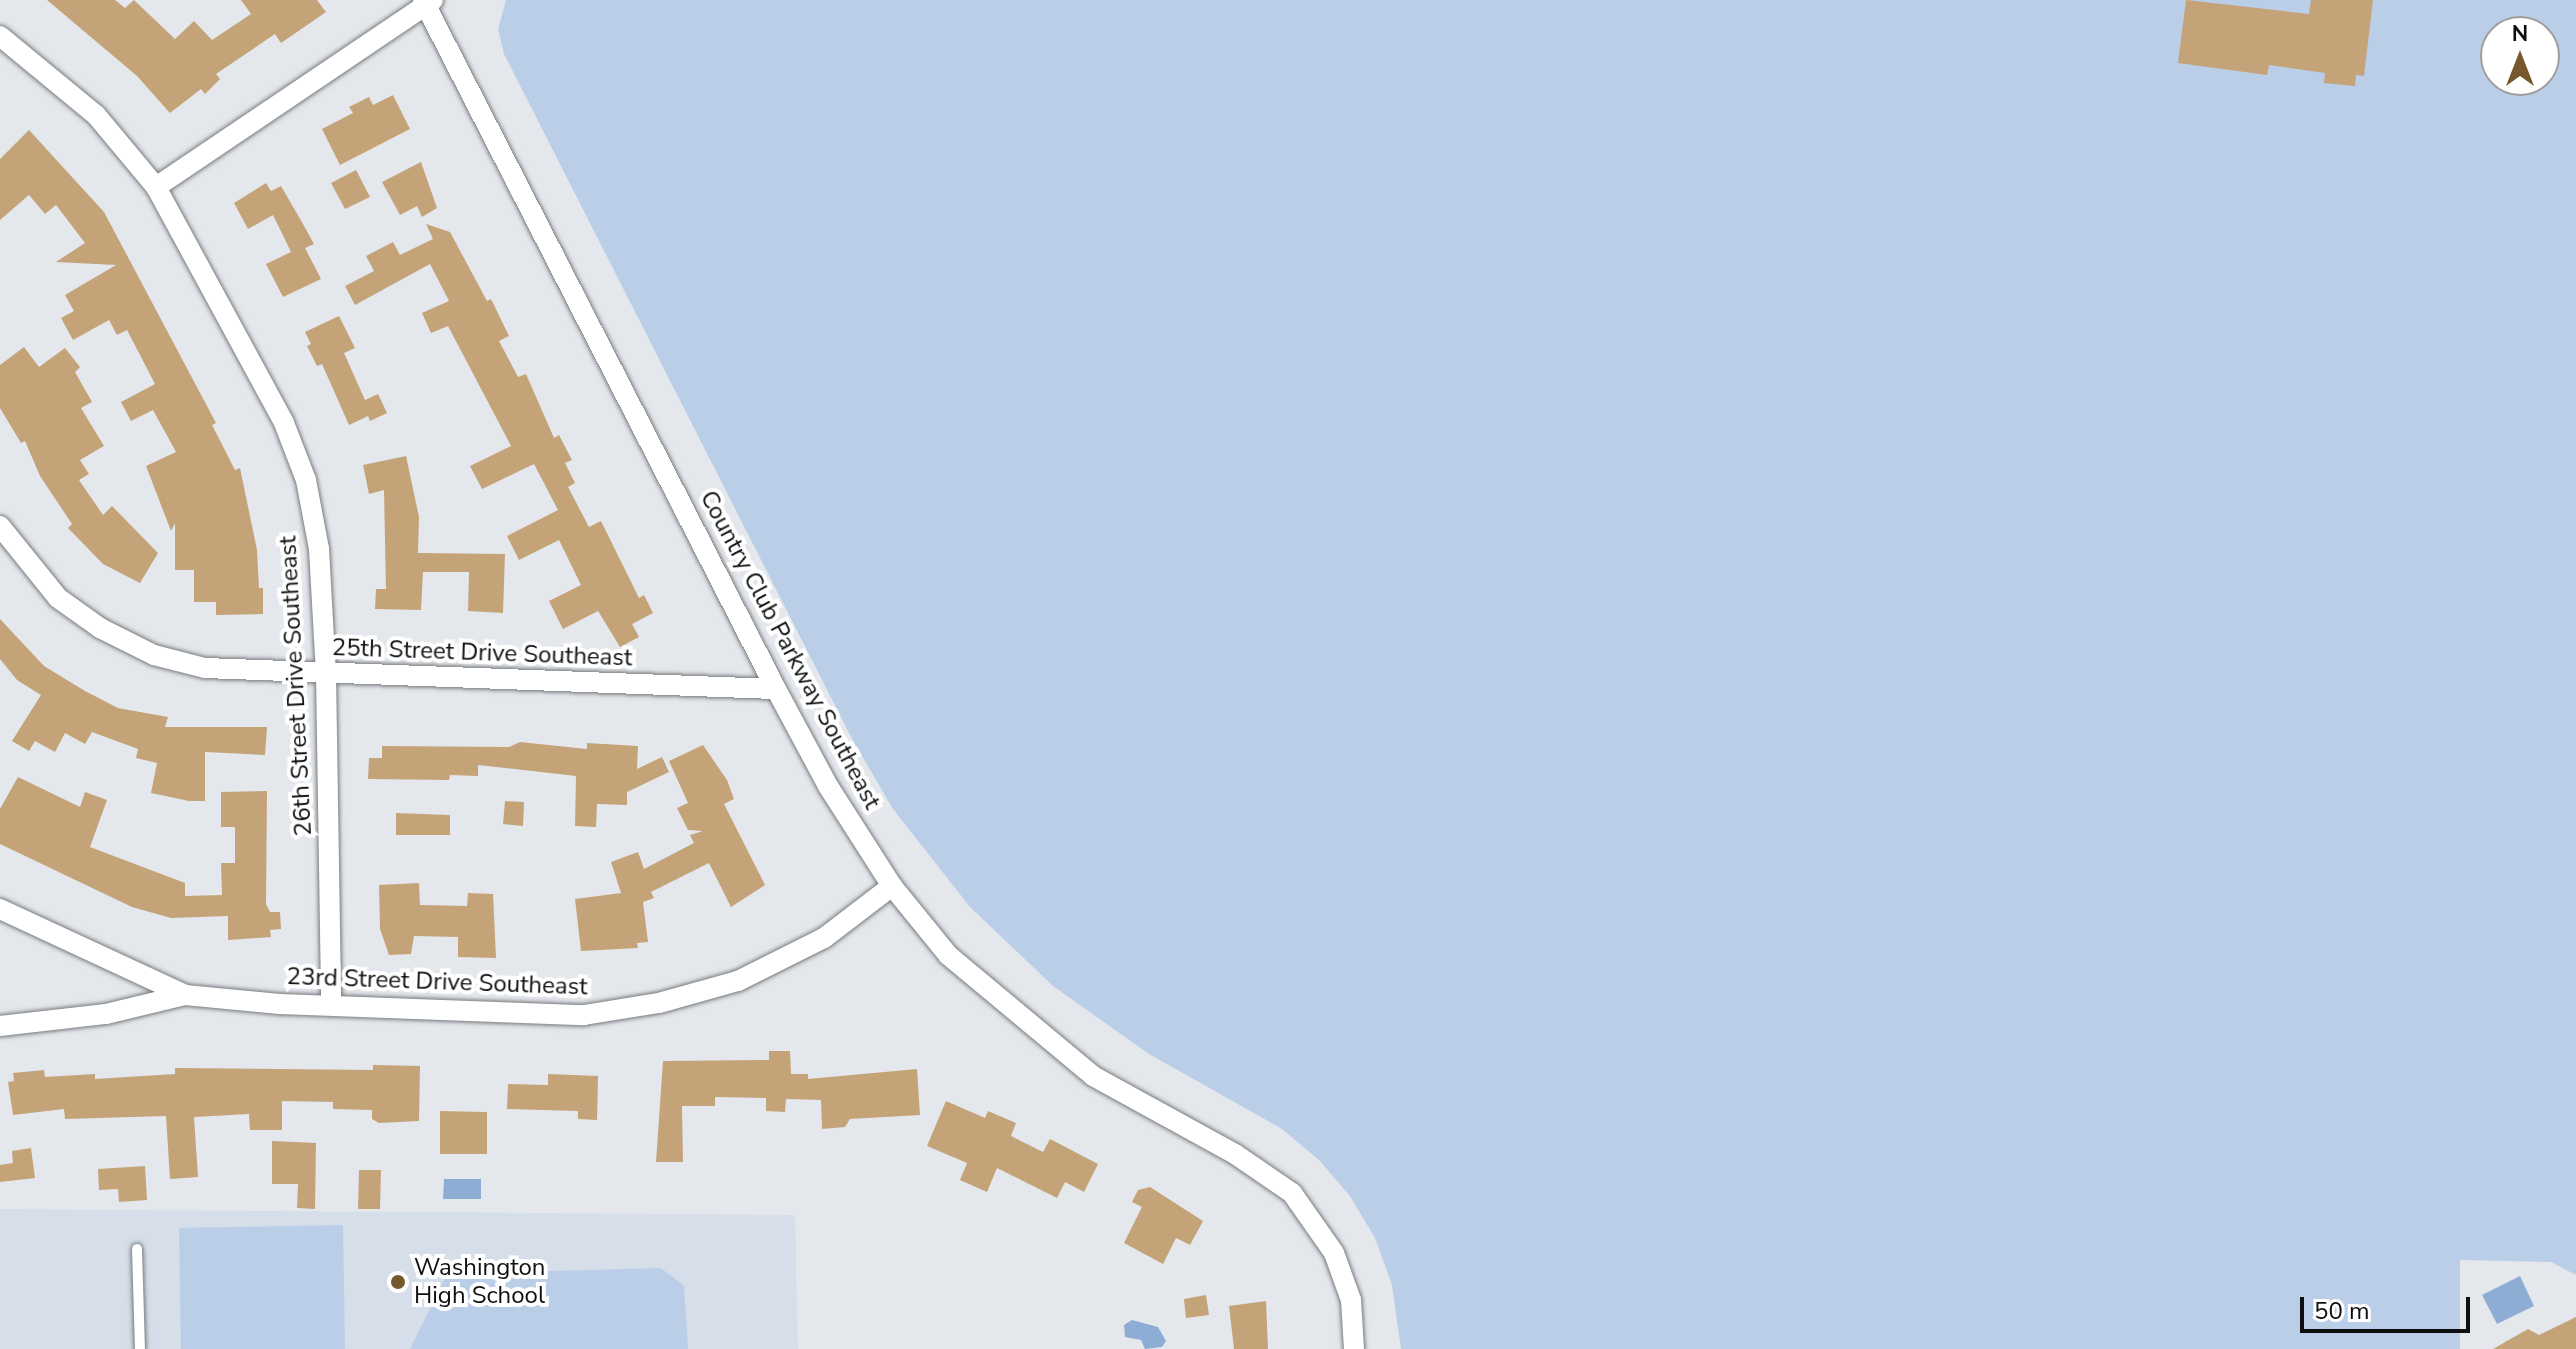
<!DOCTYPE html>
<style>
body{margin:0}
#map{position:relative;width:2576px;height:1349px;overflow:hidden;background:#e4e8ec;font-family:"Nunito Sans",sans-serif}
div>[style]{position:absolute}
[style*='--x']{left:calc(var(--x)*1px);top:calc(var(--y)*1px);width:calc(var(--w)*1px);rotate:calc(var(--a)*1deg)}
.built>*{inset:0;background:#d5dee9}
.green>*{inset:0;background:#bacee8}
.water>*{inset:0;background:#8dadd5}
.building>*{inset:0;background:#c4a379}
.roads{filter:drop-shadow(0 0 2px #787b7f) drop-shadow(0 0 2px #787b7f)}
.service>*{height:10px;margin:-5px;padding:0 5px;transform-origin:5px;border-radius:5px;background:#fff}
.minor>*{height:20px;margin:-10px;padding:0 10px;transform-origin:10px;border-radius:10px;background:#fff}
.dots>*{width:22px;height:22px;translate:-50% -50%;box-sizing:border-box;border:4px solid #fff;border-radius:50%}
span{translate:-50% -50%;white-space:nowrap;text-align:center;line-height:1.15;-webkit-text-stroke:8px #fff;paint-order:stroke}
.street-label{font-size:24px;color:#0e0f10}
.poi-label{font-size:24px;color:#0e0f10}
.left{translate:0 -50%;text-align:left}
.north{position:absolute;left:2480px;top:16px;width:80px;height:80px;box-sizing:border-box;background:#fff;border:2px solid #9f9f9f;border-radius:50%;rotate:0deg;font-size:22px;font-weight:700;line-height:32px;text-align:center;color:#0e0f10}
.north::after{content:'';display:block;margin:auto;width:28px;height:36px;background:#77572d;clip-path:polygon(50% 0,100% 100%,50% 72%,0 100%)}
.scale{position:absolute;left:2300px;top:1297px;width:170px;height:36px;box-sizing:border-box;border:4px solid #0e0f10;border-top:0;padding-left:10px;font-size:24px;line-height:28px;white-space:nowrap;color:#0e0f10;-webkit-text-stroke:6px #fff;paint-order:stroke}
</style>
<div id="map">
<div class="built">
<i style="clip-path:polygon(0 1209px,795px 1215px,798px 1349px,0 1349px)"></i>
</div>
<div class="green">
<i style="clip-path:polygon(evenodd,506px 0,2576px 0,2576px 1275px,2551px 1262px,2460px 1260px,2460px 1349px,1401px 1349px,1392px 1285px,1375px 1238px,1350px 1196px,1319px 1160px,1282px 1129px,1149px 1054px,1053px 986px,970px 907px,893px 809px,851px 737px,504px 54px,498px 29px,506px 0,2496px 32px,2544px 32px,2544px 80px,2496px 80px,2496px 32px)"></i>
<i style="clip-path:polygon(343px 1225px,345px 1349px,181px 1349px,179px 1228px)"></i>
<i style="clip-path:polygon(661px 1268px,684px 1286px,688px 1349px,410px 1349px,447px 1274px)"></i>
</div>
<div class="water">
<i style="clip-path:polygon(444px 1179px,481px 1179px,481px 1199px,443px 1199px)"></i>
<i style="clip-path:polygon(2520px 1276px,2534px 1306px,2497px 1324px,2482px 1295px)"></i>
<i style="clip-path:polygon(1132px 1320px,1158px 1327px,1166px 1341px,1162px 1347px,1145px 1349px,1141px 1340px,1125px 1337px,1124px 1325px)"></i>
</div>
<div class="building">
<i style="clip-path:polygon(47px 0,115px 0,125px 8px,134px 0,175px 39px,194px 21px,212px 40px,251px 14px,241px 0,317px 0,326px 12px,281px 43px,275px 34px,216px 74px,220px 79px,205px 94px,201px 89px,170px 113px,137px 76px)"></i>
<i style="clip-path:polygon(2186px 0,2309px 14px,2311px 0,2373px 0,2364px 76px,2356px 75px,2355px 86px,2324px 83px,2325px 73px,2269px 65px,2267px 75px,2178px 63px)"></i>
<i style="clip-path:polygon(393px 95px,410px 129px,340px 165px,322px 129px,353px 113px,349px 107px,369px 97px,373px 105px)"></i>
<i style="clip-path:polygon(29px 130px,104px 212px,216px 423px,212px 425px,235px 470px,240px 468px,257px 550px,259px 588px,263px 588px,263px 614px,216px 615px,216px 602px,194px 602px,194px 570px,175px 570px,175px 523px,171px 531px,146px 466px,176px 452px,153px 410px,131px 421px,121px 402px,155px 384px,127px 330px,117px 335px,109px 320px,73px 340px,61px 318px,74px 311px,65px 295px,116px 265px,56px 262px,85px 243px,56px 205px,45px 214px,29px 195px,0 220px,0 159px)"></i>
<i style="clip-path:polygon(421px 162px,437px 208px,422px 217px,417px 206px,400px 215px,382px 182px)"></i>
<i style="clip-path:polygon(356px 170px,370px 197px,345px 209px,331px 183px)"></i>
<i style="clip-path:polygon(266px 183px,271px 191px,281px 186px,303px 224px,314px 244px,305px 248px,321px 279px,283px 297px,266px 264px,291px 252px,273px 215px,248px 229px,234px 203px)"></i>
<i style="clip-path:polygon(426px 224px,450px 232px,487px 301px,491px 299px,509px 336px,499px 341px,518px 377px,526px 374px,554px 438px,559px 435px,572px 460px,565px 463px,575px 483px,568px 487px,589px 527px,601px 521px,639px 598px,644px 595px,653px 613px,632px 624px,639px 637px,620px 647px,598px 611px,563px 629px,549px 601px,581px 585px,559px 540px,519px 560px,507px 536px,558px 510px,534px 464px,482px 489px,470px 466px,511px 446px,448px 326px,431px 333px,422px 313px,449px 301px,430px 264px,355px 305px,345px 286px,374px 271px,366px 256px,393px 242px,400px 255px,433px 239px)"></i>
<i style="clip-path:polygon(339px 316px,355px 348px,344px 353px,365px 400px,378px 394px,387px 413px,370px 421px,368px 416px,349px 425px,322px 364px,317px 366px,307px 346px,311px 344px,305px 332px)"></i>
<i style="clip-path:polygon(24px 347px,39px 367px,65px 348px,80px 367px,75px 372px,92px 402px,81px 408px,104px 446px,80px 460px,89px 474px,79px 480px,103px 515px,112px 506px,158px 553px,140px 583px,103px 564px,68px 528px,72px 524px,40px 476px,25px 441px,21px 443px,0 408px,0 365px)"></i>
<i style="clip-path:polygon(406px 456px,419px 517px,418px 553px,505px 554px,503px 613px,468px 611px,469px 572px,423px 572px,421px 610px,375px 609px,376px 589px,386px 589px,384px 490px,369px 494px,363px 465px)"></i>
<i style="clip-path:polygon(0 619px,44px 666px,85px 691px,118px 708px,168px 717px,165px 727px,267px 727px,265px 755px,205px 752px,205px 801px,189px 801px,151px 793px,157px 763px,136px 758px,138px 749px,92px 732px,85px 744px,65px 733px,55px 752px,35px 741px,29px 751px,12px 741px,41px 695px,17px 680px,0 659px)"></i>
<i style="clip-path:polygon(520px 742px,587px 749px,587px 743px,638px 746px,637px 769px,662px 757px,669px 772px,627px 792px,627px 805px,597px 804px,596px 827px,575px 826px,576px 776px,478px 765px,478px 776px,450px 775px,449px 780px,368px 779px,369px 758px,382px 758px,382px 746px,509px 747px)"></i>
<i style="clip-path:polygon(703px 745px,727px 780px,734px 799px,724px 804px,765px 885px,731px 907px,709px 863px,651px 892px,654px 898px,643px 902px,648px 942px,637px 943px,638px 948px,581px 951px,575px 899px,621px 893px,611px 862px,638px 852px,644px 869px,694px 843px,690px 835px,703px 831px,688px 830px,677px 808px,688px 803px,669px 761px)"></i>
<i style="clip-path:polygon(18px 777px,80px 807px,85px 792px,107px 800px,90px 847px,185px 883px,185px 896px,222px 895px,221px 863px,235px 863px,235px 827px,221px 827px,221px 792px,267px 791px,266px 904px,270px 912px,280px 912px,281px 929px,270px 930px,271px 937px,228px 940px,228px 916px,171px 918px,132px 907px,0 844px,0 809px)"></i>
<i style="clip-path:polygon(505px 801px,524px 802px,523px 826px,503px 824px)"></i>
<i style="clip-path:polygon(396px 813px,450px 815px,450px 835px,396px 835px)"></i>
<i style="clip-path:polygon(419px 883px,420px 905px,467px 906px,468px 893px,493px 894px,496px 958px,458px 957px,458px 937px,414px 936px,411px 954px,389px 955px,380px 929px,379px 885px)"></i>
<i style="clip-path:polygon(769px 1051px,790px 1051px,791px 1074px,808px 1074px,808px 1079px,917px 1069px,920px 1115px,850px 1119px,845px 1127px,822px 1129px,821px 1100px,786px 1099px,785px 1112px,766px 1111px,766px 1098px,715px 1097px,715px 1106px,682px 1106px,683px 1162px,656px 1162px,663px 1061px,769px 1060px)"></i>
<i style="clip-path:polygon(373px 1065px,420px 1066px,419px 1121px,379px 1123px,372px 1119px,372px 1110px,333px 1109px,333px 1102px,282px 1101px,282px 1130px,250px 1130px,249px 1114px,194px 1117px,198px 1177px,170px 1179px,166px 1116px,65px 1119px,64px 1109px,13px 1115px,8px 1082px,14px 1081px,13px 1073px,44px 1070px,45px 1077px,95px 1074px,95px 1079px,175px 1074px,175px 1068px,373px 1070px)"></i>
<i style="clip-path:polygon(548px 1074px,598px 1076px,597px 1120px,578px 1119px,578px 1111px,507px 1109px,508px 1084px,548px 1085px)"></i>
<i style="clip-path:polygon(946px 1101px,985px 1118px,988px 1111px,1016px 1123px,1011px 1136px,1043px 1152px,1050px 1139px,1098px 1164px,1084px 1192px,1065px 1182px,1057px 1198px,997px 1168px,987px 1192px,960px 1180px,967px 1163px,927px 1146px)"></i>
<i style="clip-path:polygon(440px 1111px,487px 1112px,487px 1154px,440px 1154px)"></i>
<i style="clip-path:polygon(272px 1141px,316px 1143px,315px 1209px,297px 1208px,298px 1184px,272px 1184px)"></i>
<i style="clip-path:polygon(31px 1148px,35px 1178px,0 1182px,0 1165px,13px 1163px,12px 1151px)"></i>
<i style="clip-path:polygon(145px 1166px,147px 1200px,119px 1202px,118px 1189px,99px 1190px,98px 1169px)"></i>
<i style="clip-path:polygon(359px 1170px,381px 1170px,380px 1209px,358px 1209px)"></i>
<i style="clip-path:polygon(1150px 1187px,1203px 1221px,1190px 1245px,1176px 1238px,1163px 1264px,1124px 1243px,1142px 1207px,1132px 1202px,1138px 1190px)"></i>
<i style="clip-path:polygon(1206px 1295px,1209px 1315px,1186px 1318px,1184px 1299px)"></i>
<i style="clip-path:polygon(1266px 1301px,1268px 1349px,1234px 1349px,1229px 1306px)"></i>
<i style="clip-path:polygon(2576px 1317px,2576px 1349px,2493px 1349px,2528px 1329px,2539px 1335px)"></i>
</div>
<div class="roads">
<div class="service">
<i style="--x:137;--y:1249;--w:100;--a:88.3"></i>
</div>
<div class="minor">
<i style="--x:423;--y:0;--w:774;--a:62.87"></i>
<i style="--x:776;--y:689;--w:110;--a:61.8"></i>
<i style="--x:828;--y:786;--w:119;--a:57.4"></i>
<i style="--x:892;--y:886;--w:89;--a:50.9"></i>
<i style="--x:948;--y:955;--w:189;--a:39.8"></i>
<i style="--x:1093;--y:1076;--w:162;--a:28.8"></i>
<i style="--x:1235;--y:1154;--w:69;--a:34.4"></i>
<i style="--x:1292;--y:1193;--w:73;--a:55"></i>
<i style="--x:1334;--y:1253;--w:50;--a:70.1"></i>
<i style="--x:1351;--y:1300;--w:49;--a:86.5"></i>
<i style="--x:0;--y:36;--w:124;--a:39.5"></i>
<i style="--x:96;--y:115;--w:94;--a:50.2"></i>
<i style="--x:156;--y:187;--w:268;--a:61.5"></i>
<i style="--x:284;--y:423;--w:61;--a:68.9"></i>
<i style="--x:306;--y:480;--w:70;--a:79.3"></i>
<i style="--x:319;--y:549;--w:125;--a:86.8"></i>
<i style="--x:326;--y:674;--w:331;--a:89.1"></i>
<i style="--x:156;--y:187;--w:334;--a:-34"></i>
<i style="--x:0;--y:526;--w:92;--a:51.1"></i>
<i style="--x:58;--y:598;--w:52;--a:35.5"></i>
<i style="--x:100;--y:628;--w:60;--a:26.6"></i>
<i style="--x:154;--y:655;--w:53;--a:14.3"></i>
<i style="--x:205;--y:668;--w:571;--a:2.11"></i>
<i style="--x:0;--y:909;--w:204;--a:24.9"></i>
<i style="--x:0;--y:1026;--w:107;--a:-6.5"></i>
<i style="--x:106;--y:1014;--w:81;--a:-13.5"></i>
<i style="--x:185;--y:995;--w:95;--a:5.4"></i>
<i style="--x:280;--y:1004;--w:304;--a:2.1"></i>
<i style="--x:584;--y:1015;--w:76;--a:-9.1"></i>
<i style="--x:659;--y:1003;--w:82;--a:-15.6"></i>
<i style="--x:738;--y:981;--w:96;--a:-26.6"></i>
<i style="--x:824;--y:938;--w:86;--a:-37.4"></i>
</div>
</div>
<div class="dots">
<i style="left:398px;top:1282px;background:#77572d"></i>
</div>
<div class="street-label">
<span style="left:790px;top:650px;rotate:62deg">Country Club Parkway Southeast</span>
<span style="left:482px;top:653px;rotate:2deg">25th Street Drive Southeast</span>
<span style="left:296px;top:686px;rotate:-93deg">26th Street Drive Southeast</span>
<span style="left:437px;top:982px;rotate:2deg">23rd Street Drive Southeast</span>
</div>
<div class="poi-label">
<span class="left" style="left:414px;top:1282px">Washington<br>High School</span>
</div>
<div class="north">N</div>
<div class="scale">50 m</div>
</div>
